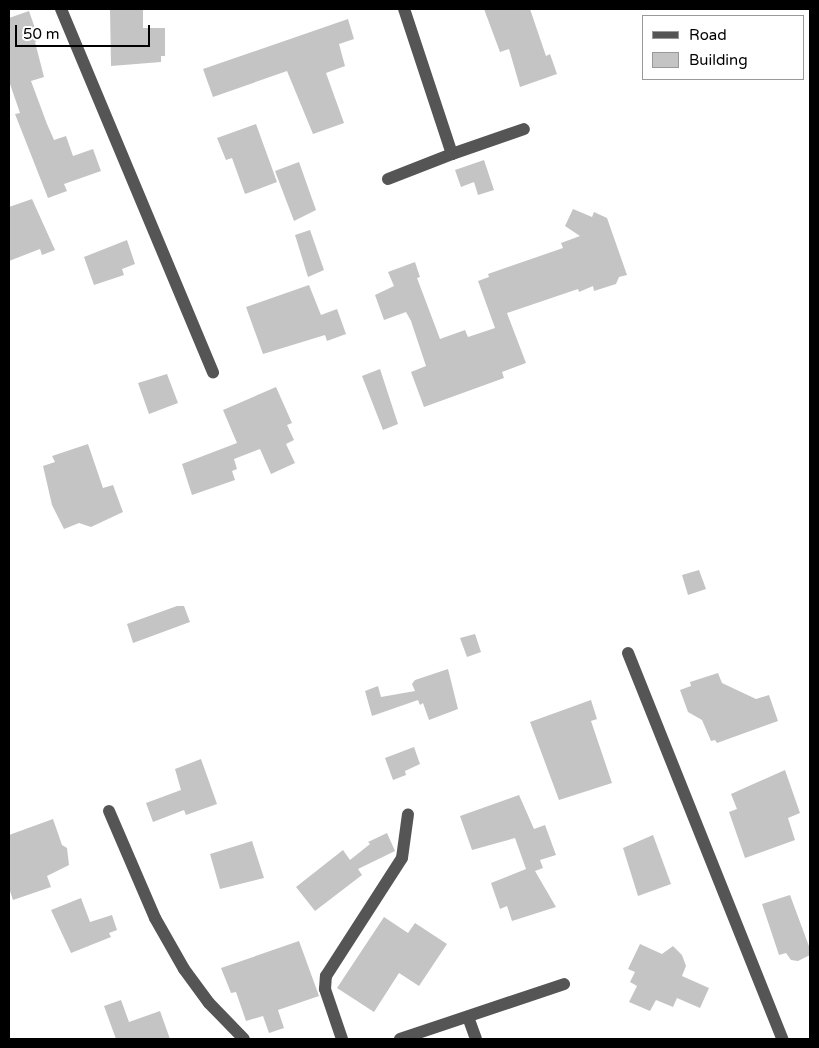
<!DOCTYPE html>
<style>
body{margin:0}
#map{position:relative;width:819px;height:1048px;overflow:hidden;background:#fff;font-family:"Varela Round",sans-serif}
div>[style]{position:absolute}
[style*='--x']{left:calc(var(--x)*1px);top:calc(var(--y)*1px);width:calc(var(--w)*1px);rotate:calc(var(--a)*1deg)}
.building>*{inset:0;background:#c4c4c4}
.minor>*{height:12px;margin:-6px;padding:0 6px;transform-origin:6px;border-radius:6px;background:#555}
span{translate:-50% -50%;white-space:nowrap;text-align:center;line-height:1.15;-webkit-text-stroke:4px #fff;paint-order:stroke}
.frame{position:absolute;inset:0;border:10px solid #000;pointer-events:none}
.legend{position:absolute;left:642px;top:15px;width:162px;height:65px;box-sizing:border-box;background:#fff;border:1px solid #999;margin:0;padding:6px 9px;list-style:none;font-size:15px;color:#000}
.legend li{display:flex;align-items:center;gap:10px;height:25px}
.legend b{width:25px;border:1px solid #999}
.scale{position:absolute;left:15px;top:25px;width:135px;height:22px;box-sizing:border-box;border:2px solid #000;border-top:0;padding-left:6px;font-size:15px;line-height:18px;white-space:nowrap;color:#000;-webkit-text-stroke:4px #fff;paint-order:stroke}
</style>
<div id="map">
<div class="building">
<i style="clip-path:polygon(110px 9px,143px 9px,143px 28px,165px 28px,165px 56px,161px 56px,161px 62px,111px 66px)"></i>
<i style="clip-path:polygon(484px 9px,530px 9px,546px 56px,550px 54px,557px 74px,520px 87px,509px 49px,500px 52px)"></i>
<i style="clip-path:polygon(29px 11px,39px 40px,35px 42px,44px 77px,31px 81px,47px 124px,54px 140px,66px 136px,73px 156px,93px 149px,101px 171px,64px 184px,67px 191px,48px 198px,15px 114px,20px 113px,9px 81px,9px 18px)"></i>
<i style="clip-path:polygon(348px 19px,354px 39px,339px 44px,345px 66px,326px 73px,344px 123px,313px 134px,287px 71px,213px 97px,203px 69px)"></i>
<i style="clip-path:polygon(256px 124px,277px 182px,245px 194px,232px 158px,226px 160px,217px 138px)"></i>
<i style="clip-path:polygon(484px 160px,494px 190px,478px 195px,474px 182px,461px 187px,455px 170px)"></i>
<i style="clip-path:polygon(299px 162px,316px 210px,294px 221px,275px 171px)"></i>
<i style="clip-path:polygon(32px 199px,55px 250px,42px 255px,40px 249px,9px 261px,9px 207px)"></i>
<i style="clip-path:polygon(573px 209px,592px 217px,594px 212px,607px 218px,627px 275px,619px 277px,616px 284px,594px 291px,593px 286px,579px 292px,578px 289px,507px 313px,526px 363px,502px 372px,504px 378px,424px 407px,411px 372px,426px 366px,411px 321px,406px 312px,384px 320px,375px 295px,394px 286px,388px 272px,415px 262px,420px 277px,417px 278px,440px 339px,465px 330px,468px 337px,495px 328px,478px 281px,489px 277px,488px 274px,563px 248px,561px 243px,580px 236px,565px 226px)"></i>
<i style="clip-path:polygon(310px 230px,324px 270px,308px 277px,295px 235px)"></i>
<i style="clip-path:polygon(127px 240px,135px 264px,122px 269px,124px 275px,94px 285px,84px 257px)"></i>
<i style="clip-path:polygon(309px 285px,321px 315px,337px 309px,346px 334px,327px 341px,325px 335px,263px 354px,246px 307px)"></i>
<i style="clip-path:polygon(380px 369px,398px 424px,383px 430px,362px 376px)"></i>
<i style="clip-path:polygon(167px 374px,178px 403px,149px 414px,138px 383px)"></i>
<i style="clip-path:polygon(276px 387px,292px 423px,287px 425px,294px 440px,286px 444px,295px 463px,271px 474px,260px 449px,234px 459px,237px 469px,232px 471px,235px 480px,192px 495px,182px 464px,237px 443px,223px 410px)"></i>
<i style="clip-path:polygon(88px 444px,103px 488px,113px 485px,123px 512px,91px 527px,79px 523px,64px 529px,52px 505px,43px 466px,55px 462px,52px 456px)"></i>
<i style="clip-path:polygon(699px 570px,706px 589px,688px 595px,682px 575px)"></i>
<i style="clip-path:polygon(177px 606px,184px 606px,190px 622px,133px 643px,127px 624px)"></i>
<i style="clip-path:polygon(475px 634px,481px 652px,467px 657px,460px 638px)"></i>
<i style="clip-path:polygon(448px 669px,458px 709px,429px 720px,423px 703px,420px 705px,418px 700px,372px 716px,365px 691px,378px 686px,381px 697px,415px 691px,412px 684px,415px 680px)"></i>
<i style="clip-path:polygon(718px 673px,722px 683px,756px 699px,769px 695px,778px 721px,717px 743px,715px 740px,711px 741px,702px 720px,688px 712px,680px 690px,691px 686px,690px 682px)"></i>
<i style="clip-path:polygon(591px 700px,597px 719px,591px 721px,612px 783px,559px 800px,530px 722px)"></i>
<i style="clip-path:polygon(414px 747px,420px 764px,405px 771px,406px 775px,393px 780px,385px 758px)"></i>
<i style="clip-path:polygon(201px 759px,217px 804px,186px 815px,184px 810px,153px 822px,146px 803px,181px 790px,175px 769px)"></i>
<i style="clip-path:polygon(785px 770px,800px 813px,788px 818px,795px 840px,745px 858px,729px 812px,737px 809px,731px 794px)"></i>
<i style="clip-path:polygon(519px 795px,534px 829px,545px 825px,556px 855px,540px 860px,543px 868px,535px 871px,556px 907px,512px 921px,507px 906px,500px 909px,491px 883px,526px 869px,515px 838px,472px 850px,460px 816px)"></i>
<i style="clip-path:polygon(53px 819px,62px 845px,67px 848px,69px 865px,47px 876px,51px 887px,13px 900px,9px 888px,9px 835px)"></i>
<i style="clip-path:polygon(387px 833px,395px 851px,358px 869px,362px 875px,315px 911px,296px 887px,343px 850px,350px 860px,370px 844px,368px 842px)"></i>
<i style="clip-path:polygon(653px 835px,671px 884px,638px 896px,623px 848px)"></i>
<i style="clip-path:polygon(252px 841px,264px 878px,220px 889px,210px 854px)"></i>
<i style="clip-path:polygon(790px 895px,810px 949px,810px 955px,798px 961px,791px 960px,786px 953px,779px 955px,762px 904px)"></i>
<i style="clip-path:polygon(81px 898px,90px 922px,112px 915px,117px 930px,109px 933px,111px 937px,71px 953px,51px 910px)"></i>
<i style="clip-path:polygon(384px 917px,408px 933px,415px 923px,447px 944px,419px 986px,399px 973px,374px 1012px,337px 988px)"></i>
<i style="clip-path:polygon(299px 941px,319px 996px,278px 1010px,284px 1028px,269px 1033px,263px 1016px,246px 1021px,236px 992px,231px 993px,221px 968px)"></i>
<i style="clip-path:polygon(640px 944px,662px 954px,673px 946px,682px 955px,686px 966px,682px 976px,709px 988px,700px 1008px,677px 998px,673px 1007px,656px 1000px,650px 1011px,629px 1002px,637px 986px,630px 982px,635px 972px,628px 969px)"></i>
<i style="clip-path:polygon(121px 1000px,129px 1022px,160px 1011px,170px 1039px,116px 1039px,104px 1006px)"></i>
</div>
<div class="minor">
<i style="--x:61;--y:9;--w:394;--a:67.3"></i>
<i style="--x:452;--y:154;--w:76;--a:-19.1"></i>
<i style="--x:388;--y:179;--w:69;--a:-21.3"></i>
<i style="--x:452;--y:154;--w:153;--a:-108.3"></i>
<i style="--x:628;--y:653;--w:416;--a:68.2"></i>
<i style="--x:109;--y:811;--w:116;--a:66.7"></i>
<i style="--x:155;--y:918;--w:59;--a:60.4"></i>
<i style="--x:184;--y:969;--w:42;--a:53.7"></i>
<i style="--x:209;--y:1003;--w:50;--a:45.8"></i>
<i style="--x:468;--y:1017;--w:23;--a:70"></i>
<i style="--x:342;--y:1039;--w:53;--a:-108.8"></i>
<i style="--x:325;--y:989;--w:13;--a:-86"></i>
<i style="--x:326;--y:976;--w:140;--a:-57.2"></i>
<i style="--x:402;--y:858;--w:44;--a:-82.2"></i>
<i style="--x:400;--y:1039;--w:173;--a:-18.5"></i>
</div>
<div class="frame"></div>
<ul class="legend">
<li><b style="height:6px;background:#555"></b>Road</li>
<li><b style="height:14px;background:#c4c4c4"></b>Building</li>
</ul>
<div class="scale">50 m</div>
</div>
